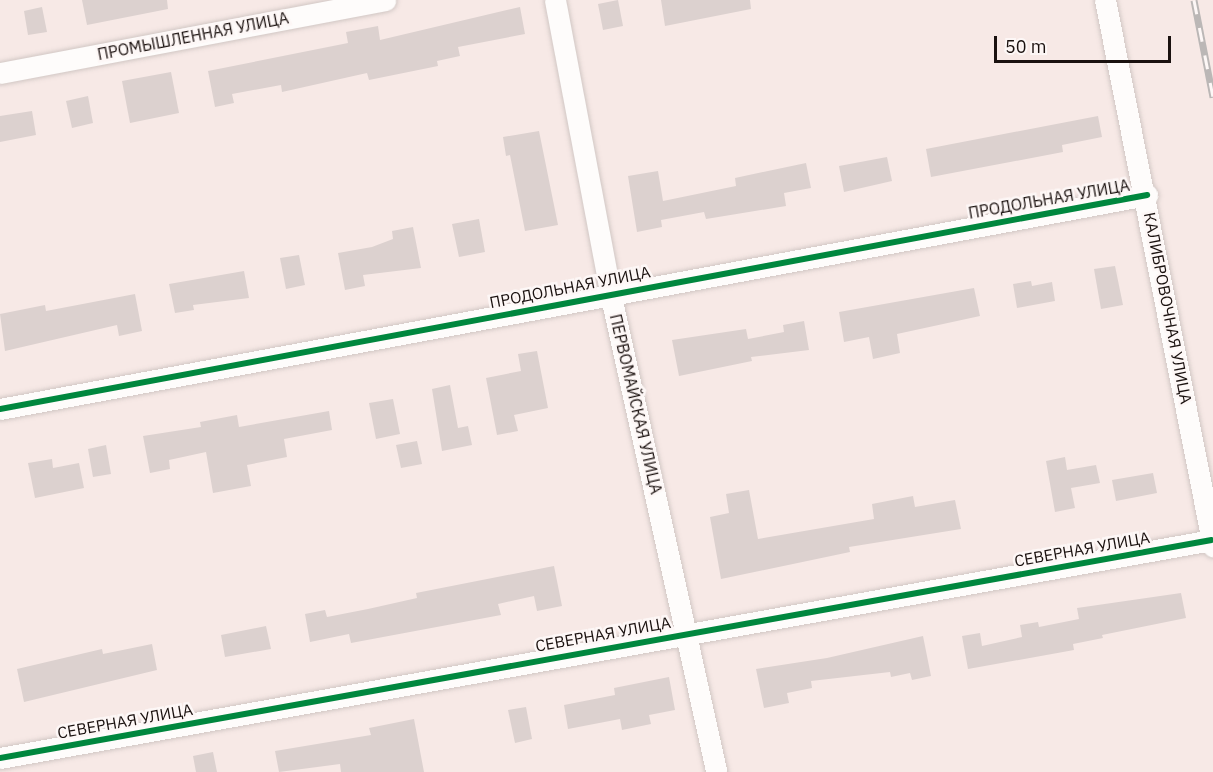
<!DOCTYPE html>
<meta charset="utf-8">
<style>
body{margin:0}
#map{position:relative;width:1213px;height:772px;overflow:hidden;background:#f7e9e6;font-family:"IBM Plex Sans",sans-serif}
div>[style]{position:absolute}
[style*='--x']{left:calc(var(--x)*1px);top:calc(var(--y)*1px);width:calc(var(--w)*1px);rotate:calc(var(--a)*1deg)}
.building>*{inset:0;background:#dcd1cf}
.roads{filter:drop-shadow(0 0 2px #d1c7c4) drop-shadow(0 0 2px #d1c7c4)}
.minor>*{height:21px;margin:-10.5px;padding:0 10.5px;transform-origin:10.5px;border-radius:10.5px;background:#fefcfb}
.rail>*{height:7px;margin-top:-3.5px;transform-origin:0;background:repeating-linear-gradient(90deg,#fdf7f6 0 14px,#bbb7b6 0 28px);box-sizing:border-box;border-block:2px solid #bbb7b6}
.cycleway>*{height:6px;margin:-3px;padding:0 3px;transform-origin:3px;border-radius:3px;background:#00873e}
span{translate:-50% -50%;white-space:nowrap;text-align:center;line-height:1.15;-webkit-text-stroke:5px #fdf7f6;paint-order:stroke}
.street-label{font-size:16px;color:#1a110f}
.scale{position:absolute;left:994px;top:36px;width:177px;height:27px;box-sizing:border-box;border:3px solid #1a110f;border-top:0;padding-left:8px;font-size:18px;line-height:21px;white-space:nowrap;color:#1a110f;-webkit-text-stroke:4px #fdf7f6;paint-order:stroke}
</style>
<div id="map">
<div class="building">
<i style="clip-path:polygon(82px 0,167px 0,168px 9px,87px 25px)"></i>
<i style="clip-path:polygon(618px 0,623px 26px,603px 30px,598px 4px)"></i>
<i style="clip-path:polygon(661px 0,750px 0,751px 9px,665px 26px)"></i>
<i style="clip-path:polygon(42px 7px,47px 32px,28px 35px,24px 11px)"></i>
<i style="clip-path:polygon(520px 7px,525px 34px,458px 47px,460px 56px,437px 61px,438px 66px,369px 80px,367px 73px,282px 92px,281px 85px,232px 94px,234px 103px,215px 107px,208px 71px,348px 43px,346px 32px,378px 26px,380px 40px)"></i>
<i style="clip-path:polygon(171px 72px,179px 113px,130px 123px,122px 81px)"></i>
<i style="clip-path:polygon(88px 96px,93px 123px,72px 128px,66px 101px)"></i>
<i style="clip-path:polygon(32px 111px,36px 135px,0 142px,0 116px)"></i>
<i style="clip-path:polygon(1098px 116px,1102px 137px,1062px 145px,1063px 152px,931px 177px,926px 149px)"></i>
<i style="clip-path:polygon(539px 131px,558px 225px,525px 231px,510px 155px,506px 156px,503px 137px)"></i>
<i style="clip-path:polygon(887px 157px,892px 181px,844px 192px,839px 166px)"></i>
<i style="clip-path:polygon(806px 163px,811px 188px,784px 193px,786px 206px,706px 219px,704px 212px,661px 220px,662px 227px,637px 232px,628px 176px,658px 171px,663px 201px,736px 186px,735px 178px)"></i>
<i style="clip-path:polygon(479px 219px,485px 252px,459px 257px,452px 224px)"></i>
<i style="clip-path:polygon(413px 227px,421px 268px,363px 275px,365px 286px,345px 290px,338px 253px,372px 247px,393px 239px,392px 231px)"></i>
<i style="clip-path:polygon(299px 255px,305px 285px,286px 289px,280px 258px)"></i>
<i style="clip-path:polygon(1115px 266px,1123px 305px,1101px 309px,1094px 269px)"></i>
<i style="clip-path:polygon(244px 271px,249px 298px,193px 305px,194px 310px,175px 313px,169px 284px)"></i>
<i style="clip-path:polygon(1031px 281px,1032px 286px,1052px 282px,1055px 301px,1017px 308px,1013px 284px)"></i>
<i style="clip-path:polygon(974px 288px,980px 316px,897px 334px,900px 353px,873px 359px,869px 337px,844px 342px,839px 312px)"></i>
<i style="clip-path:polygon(135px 294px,142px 331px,119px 336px,117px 325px,5px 351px,0 314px,45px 305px,46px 311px)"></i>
<i style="clip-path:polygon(804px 321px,809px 350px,751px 357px,752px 361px,679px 376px,672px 340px,746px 329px,748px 339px,784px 332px,783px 325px)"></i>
<i style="clip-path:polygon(537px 351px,548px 408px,514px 415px,518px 431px,497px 435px,486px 378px,521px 371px,518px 354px)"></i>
<i style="clip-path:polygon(450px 385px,458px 428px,468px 426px,472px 445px,442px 451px,432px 389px)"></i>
<i style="clip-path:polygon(393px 399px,400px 434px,376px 439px,369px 403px)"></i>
<i style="clip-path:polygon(329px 411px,332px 430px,284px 439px,287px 457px,247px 465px,251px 486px,213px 493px,206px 452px,169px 460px,170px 469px,150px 473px,143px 436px,201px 427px,200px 422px,237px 415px,239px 427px)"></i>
<i style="clip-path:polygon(417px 441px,422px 464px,401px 468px,396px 445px)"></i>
<i style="clip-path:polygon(106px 445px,111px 474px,93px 477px,88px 449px)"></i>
<i style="clip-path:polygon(1065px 457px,1067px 470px,1096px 465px,1100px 483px,1071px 488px,1075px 508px,1055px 512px,1046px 461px)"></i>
<i style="clip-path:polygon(52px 459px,53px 468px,79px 463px,84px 488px,35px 498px,28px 463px)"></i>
<i style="clip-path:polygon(1153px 473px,1157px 493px,1116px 501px,1112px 480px)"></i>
<i style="clip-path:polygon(749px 490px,758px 539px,874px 519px,872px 504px,913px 496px,915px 507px,955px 500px,961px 529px,849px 547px,850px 552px,721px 579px,710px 517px,729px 513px,726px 494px)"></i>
<i style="clip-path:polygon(554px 566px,562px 606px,537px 611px,534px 596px,498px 604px,501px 615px,351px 643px,349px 634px,310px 642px,305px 614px,325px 610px,327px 617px,368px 609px,417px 598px,416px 593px)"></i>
<i style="clip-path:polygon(1181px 593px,1186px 618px,1102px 635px,1103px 638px,1073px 644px,1074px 650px,968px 669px,962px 636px,980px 633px,982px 646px,1022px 637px,1020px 625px,1038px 622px,1039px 627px,1079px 619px,1077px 608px)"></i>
<i style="clip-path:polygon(266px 626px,271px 649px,225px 657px,221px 635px)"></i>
<i style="clip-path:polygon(923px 636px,931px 676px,912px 680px,910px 673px,891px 677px,890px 672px,811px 681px,812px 688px,787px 693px,789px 703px,764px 708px,756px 669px,827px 658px)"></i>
<i style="clip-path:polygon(152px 644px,157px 670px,24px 702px,17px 669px,102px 649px,103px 654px)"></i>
<i style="clip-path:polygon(669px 677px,675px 710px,649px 715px,651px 724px,622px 730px,620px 719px,568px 729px,564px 705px,615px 695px,614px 688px)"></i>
<i style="clip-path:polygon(526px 707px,532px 739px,515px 743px,508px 710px)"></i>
<i style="clip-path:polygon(414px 719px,424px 772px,341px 772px,340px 764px,279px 772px,275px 751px,371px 735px,369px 728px)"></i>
<i style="clip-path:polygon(213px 752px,217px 772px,196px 772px,193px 756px)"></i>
</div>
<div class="roads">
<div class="minor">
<i style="--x:555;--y:0;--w:297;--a:79.3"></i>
<i style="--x:610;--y:292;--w:492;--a:77.5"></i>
<i style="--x:1105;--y:0;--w:557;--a:78.81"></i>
<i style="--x:0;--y:73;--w:392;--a:-10.7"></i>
<i style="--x:0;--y:409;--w:1167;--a:-10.57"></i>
<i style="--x:0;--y:758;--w:1231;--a:-10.2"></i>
</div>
</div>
<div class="rail">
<i style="--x:1194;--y:0;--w:99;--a:78.9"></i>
</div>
<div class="cycleway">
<i style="--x:0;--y:409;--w:1167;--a:-10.57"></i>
<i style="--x:0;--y:758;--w:1231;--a:-10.2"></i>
</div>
<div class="street-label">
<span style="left:193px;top:36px;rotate:-11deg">ПРОМЫШЛЕННАЯ УЛИЦА</span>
<span style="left:1049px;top:199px;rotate:-10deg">ПРОДОЛЬНАЯ УЛИЦА</span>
<span style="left:570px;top:287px;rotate:-11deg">ПРОДОЛЬНАЯ УЛИЦА</span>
<span style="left:1168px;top:308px;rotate:79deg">КАЛИБРОВОЧНАЯ УЛИЦА</span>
<span style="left:636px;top:404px;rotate:77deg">ПЕРВОМАЙСКАЯ УЛИЦА</span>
<span style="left:1082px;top:549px;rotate:-10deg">СЕВЕРНАЯ УЛИЦА</span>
<span style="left:603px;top:634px;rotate:-10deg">СЕВЕРНАЯ УЛИЦА</span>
<span style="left:125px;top:721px;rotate:-10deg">СЕВЕРНАЯ УЛИЦА</span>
</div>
<div class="scale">50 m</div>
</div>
